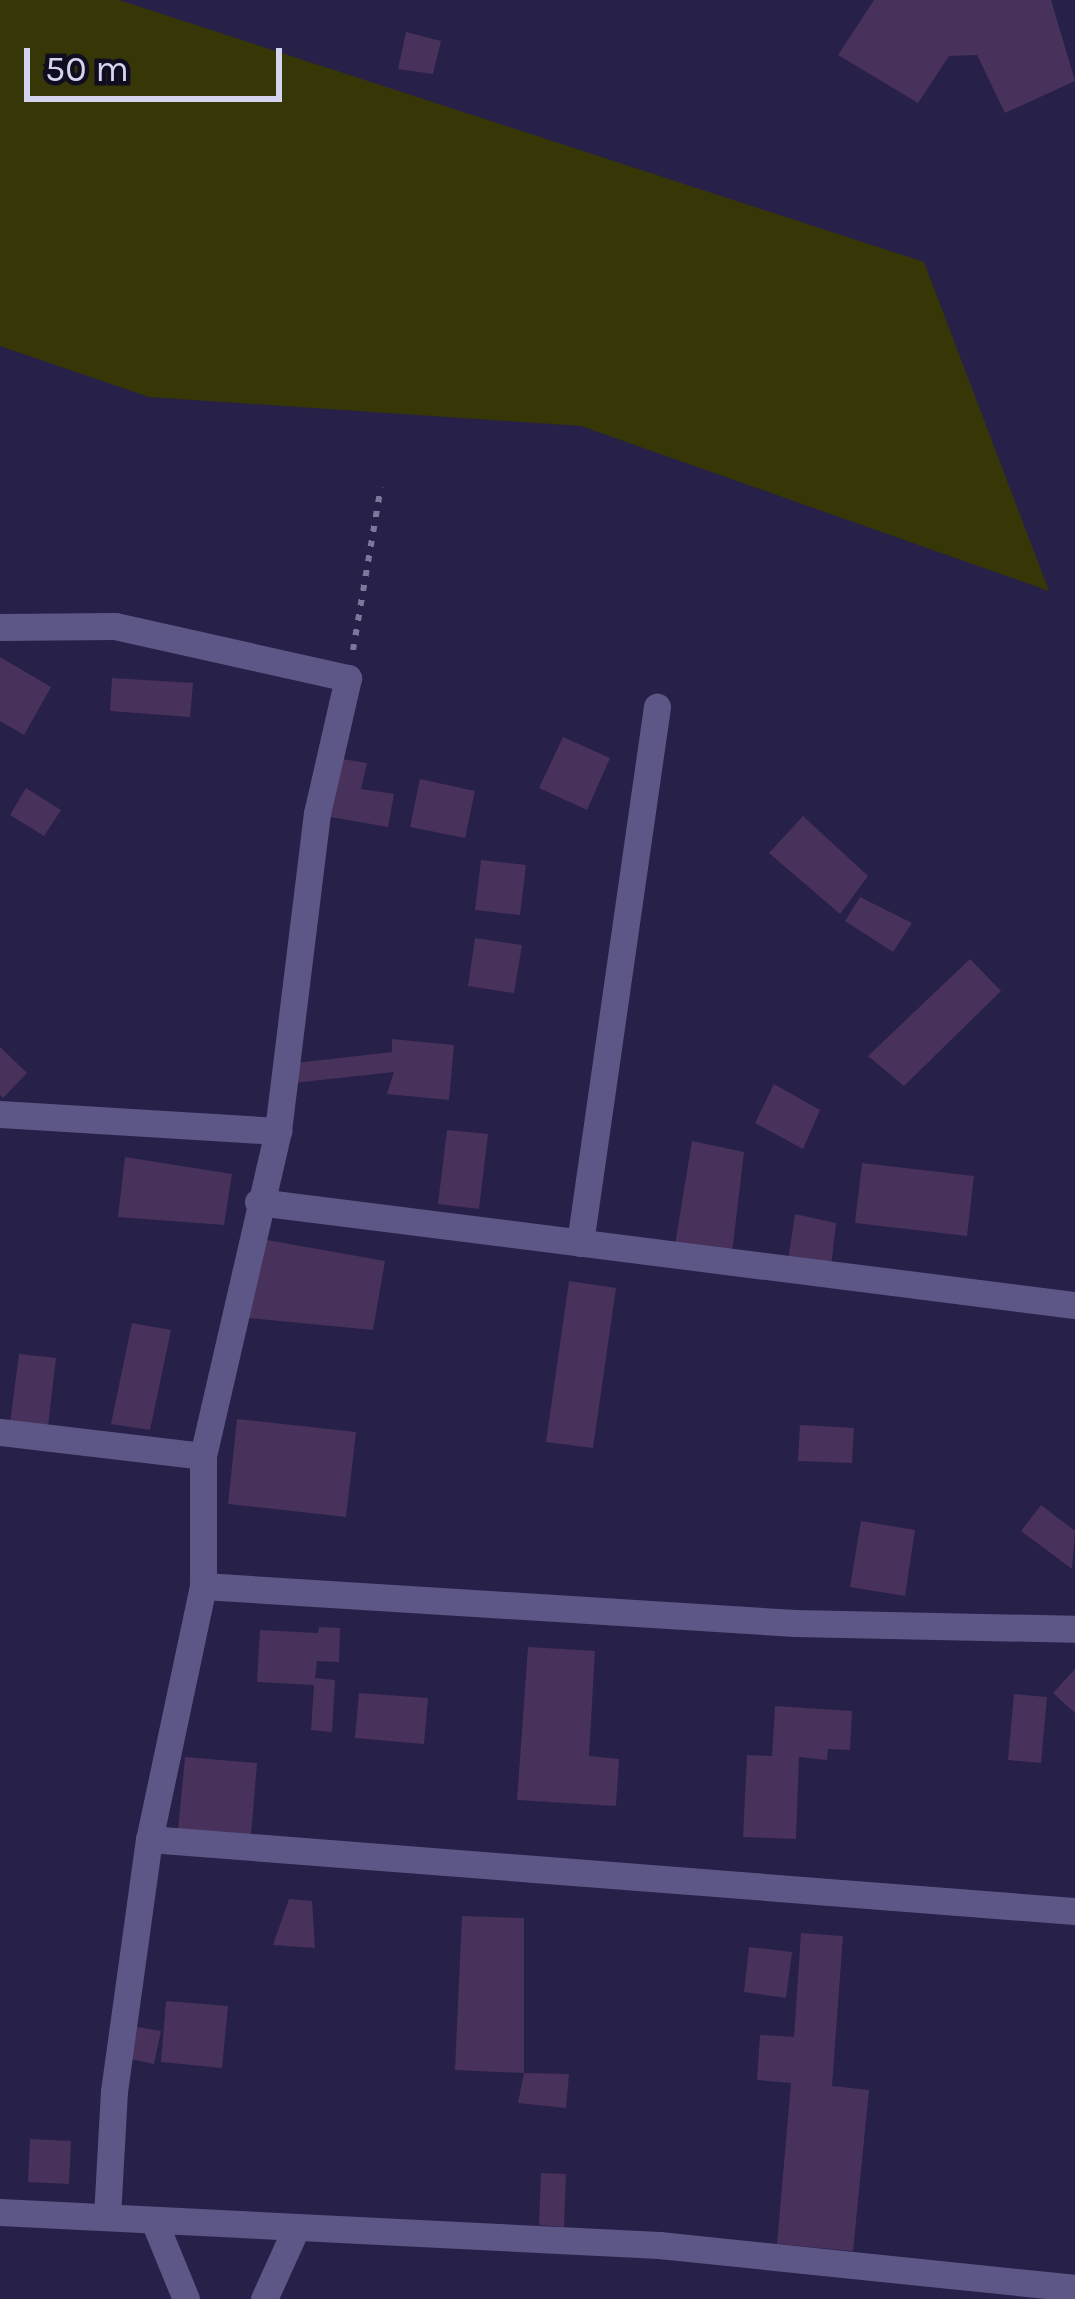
<!DOCTYPE html>
<style>
body{margin:0}
#map{position:relative;width:1075px;height:2299px;overflow:hidden;background:#272049;font-family:Karla,sans-serif}
div>[style]{position:absolute}
[style*='--x']{left:calc(var(--x)*1px);top:calc(var(--y)*1px);width:calc(var(--w)*1px);rotate:calc(var(--a)*1deg)}
.green>*{inset:0;background:#373607}
.building>*{inset:0;background:#48315a}
.path>*{height:6px;margin-top:-3px;transform-origin:0;background:repeating-linear-gradient(90deg,#7d789b 0 6px,transparent 0 15px)}
.minor>*{height:27px;margin:-13.5px;padding:0 13.5px;transform-origin:13.5px;border-radius:13.5px;background:#5d5787}
span{translate:-50% -50%;white-space:nowrap;text-align:center;line-height:1.15;-webkit-text-stroke:10px #100d20;paint-order:stroke}
.scale{position:absolute;left:24px;top:48px;width:258px;height:54px;box-sizing:border-box;border:6px solid #d5d4ef;border-top:0;padding-left:15px;font-size:36px;line-height:42px;white-space:nowrap;color:#d5d4ef;-webkit-text-stroke:9px #100d20;paint-order:stroke}
</style>
<div id="map">
<div class="green">
<i style="clip-path:polygon(0 0,119px 0,924px 262px,1049px 591px,581px 426px,149px 397px,0 346px)"></i>
</div>
<div class="building">
<i style="clip-path:polygon(874px 0,1051px 0,1075px 81px,1005px 113px,977px 55px,949px 56px,918px 103px,838px 55px)"></i>
<i style="clip-path:polygon(406px 32px,441px 41px,433px 74px,398px 69px)"></i>
<i style="clip-path:polygon(0 657px,51px 687px,24px 735px,0 721px)"></i>
<i style="clip-path:polygon(112px 678px,193px 683px,190px 717px,110px 711px)"></i>
<i style="clip-path:polygon(563px 737px,610px 758px,587px 810px,539px 788px)"></i>
<i style="clip-path:polygon(336px 758px,367px 763px,361px 789px,394px 794px,388px 827px,325px 816px)"></i>
<i style="clip-path:polygon(420px 779px,475px 791px,465px 838px,410px 827px)"></i>
<i style="clip-path:polygon(26px 788px,61px 810px,44px 836px,10px 815px)"></i>
<i style="clip-path:polygon(803px 816px,868px 876px,840px 914px,769px 853px)"></i>
<i style="clip-path:polygon(481px 860px,526px 865px,520px 915px,475px 910px)"></i>
<i style="clip-path:polygon(860px 897px,912px 923px,893px 952px,845px 921px)"></i>
<i style="clip-path:polygon(475px 938px,522px 945px,514px 993px,468px 986px)"></i>
<i style="clip-path:polygon(970px 959px,1001px 991px,904px 1086px,868px 1056px)"></i>
<i style="clip-path:polygon(392px 1039px,454px 1045px,449px 1100px,387px 1094px,394px 1072px,293px 1083px,296px 1063px,392px 1052px)"></i>
<i style="clip-path:polygon(0 1047px,27px 1073px,3px 1098px,0 1095px)"></i>
<i style="clip-path:polygon(774px 1084px,820px 1110px,803px 1149px,755px 1123px)"></i>
<i style="clip-path:polygon(447px 1130px,488px 1134px,479px 1209px,438px 1204px)"></i>
<i style="clip-path:polygon(692px 1141px,744px 1152px,732px 1253px,675px 1245px)"></i>
<i style="clip-path:polygon(125px 1157px,232px 1174px,224px 1225px,118px 1217px)"></i>
<i style="clip-path:polygon(862px 1163px,974px 1176px,967px 1236px,855px 1223px)"></i>
<i style="clip-path:polygon(795px 1214px,836px 1223px,831px 1267px,788px 1261px)"></i>
<i style="clip-path:polygon(261px 1239px,385px 1261px,373px 1330px,249px 1318px)"></i>
<i style="clip-path:polygon(569px 1281px,616px 1288px,593px 1448px,546px 1442px)"></i>
<i style="clip-path:polygon(132px 1323px,171px 1330px,150px 1430px,111px 1424px)"></i>
<i style="clip-path:polygon(19px 1354px,56px 1358px,48px 1426px,10px 1423px)"></i>
<i style="clip-path:polygon(237px 1419px,356px 1432px,346px 1517px,228px 1504px)"></i>
<i style="clip-path:polygon(800px 1425px,854px 1428px,852px 1463px,798px 1461px)"></i>
<i style="clip-path:polygon(1041px 1505px,1075px 1531px,1072px 1569px,1021px 1531px)"></i>
<i style="clip-path:polygon(861px 1521px,915px 1530px,905px 1596px,850px 1587px)"></i>
<i style="clip-path:polygon(319px 1627px,340px 1628px,339px 1662px,317px 1661px,315px 1678px,335px 1680px,332px 1732px,311px 1730px,314px 1685px,257px 1682px,260px 1630px,318px 1633px)"></i>
<i style="clip-path:polygon(528px 1647px,595px 1651px,589px 1756px,619px 1759px,616px 1806px,517px 1800px)"></i>
<i style="clip-path:polygon(1075px 1669px,1075px 1713px,1053px 1693px)"></i>
<i style="clip-path:polygon(359px 1693px,428px 1698px,424px 1744px,355px 1738px)"></i>
<i style="clip-path:polygon(1014px 1694px,1047px 1697px,1041px 1763px,1008px 1760px)"></i>
<i style="clip-path:polygon(775px 1706px,852px 1711px,850px 1750px,828px 1749px,827px 1760px,799px 1757px,796px 1839px,743px 1837px,747px 1755px,772px 1756px)"></i>
<i style="clip-path:polygon(185px 1757px,257px 1763px,250px 1847px,177px 1841px)"></i>
<i style="clip-path:polygon(289px 1899px,312px 1901px,315px 1948px,273px 1945px)"></i>
<i style="clip-path:polygon(462px 1916px,524px 1918px,524px 2073px,455px 2070px)"></i>
<i style="clip-path:polygon(801px 1933px,843px 1936px,832px 2086px,869px 2090px,853px 2251px,777px 2244px,791px 2083px,757px 2080px,760px 2035px,794px 2037px)"></i>
<i style="clip-path:polygon(749px 1947px,792px 1952px,786px 1998px,744px 1992px)"></i>
<i style="clip-path:polygon(166px 2001px,228px 2006px,222px 2068px,161px 2062px)"></i>
<i style="clip-path:polygon(137px 2027px,161px 2031px,154px 2064px,131px 2059px)"></i>
<i style="clip-path:polygon(524px 2073px,569px 2074px,566px 2108px,518px 2103px)"></i>
<i style="clip-path:polygon(30px 2139px,71px 2141px,69px 2184px,28px 2182px)"></i>
<i style="clip-path:polygon(541px 2173px,566px 2174px,564px 2227px,539px 2225px)"></i>
</div>
<div class="path">
<i style="--x:353;--y:650;--w:165;--a:-80.3"></i>
</div>
<div class="minor">
<i style="--x:0;--y:627;--w:115;--a:-0.5"></i>
<i style="--x:115;--y:626;--w:239;--a:12.6"></i>
<i style="--x:348;--y:678;--w:139;--a:102.9"></i>
<i style="--x:317;--y:813;--w:320;--a:97"></i>
<i style="--x:278;--y:1131;--w:334;--a:103"></i>
<i style="--x:203;--y:1456;--w:130;--a:90"></i>
<i style="--x:203;--y:1586;--w:259;--a:102"></i>
<i style="--x:149;--y:1839;--w:254;--a:97.9"></i>
<i style="--x:114;--y:2091;--w:126;--a:93.2"></i>
<i style="--x:0;--y:1114;--w:279;--a:3.5"></i>
<i style="--x:258;--y:1202;--w:823;--a:7.19"></i>
<i style="--x:580;--y:1243;--w:542;--a:-81.83"></i>
<i style="--x:0;--y:1432;--w:204;--a:6.7"></i>
<i style="--x:203;--y:1586;--w:593;--a:3.58"></i>
<i style="--x:795;--y:1623;--w:280;--a:1.2"></i>
<i style="--x:149;--y:1839;--w:929;--a:4.45"></i>
<i style="--x:0;--y:2212;--w:660;--a:2.87"></i>
<i style="--x:659;--y:2245;--w:418;--a:5.9"></i>
<i style="--x:154;--y:2221;--w:84;--a:67.7"></i>
<i style="--x:264;--y:2299;--w:72;--a:-65.6"></i>
</div>
<div class="scale">50 m</div>
</div>
